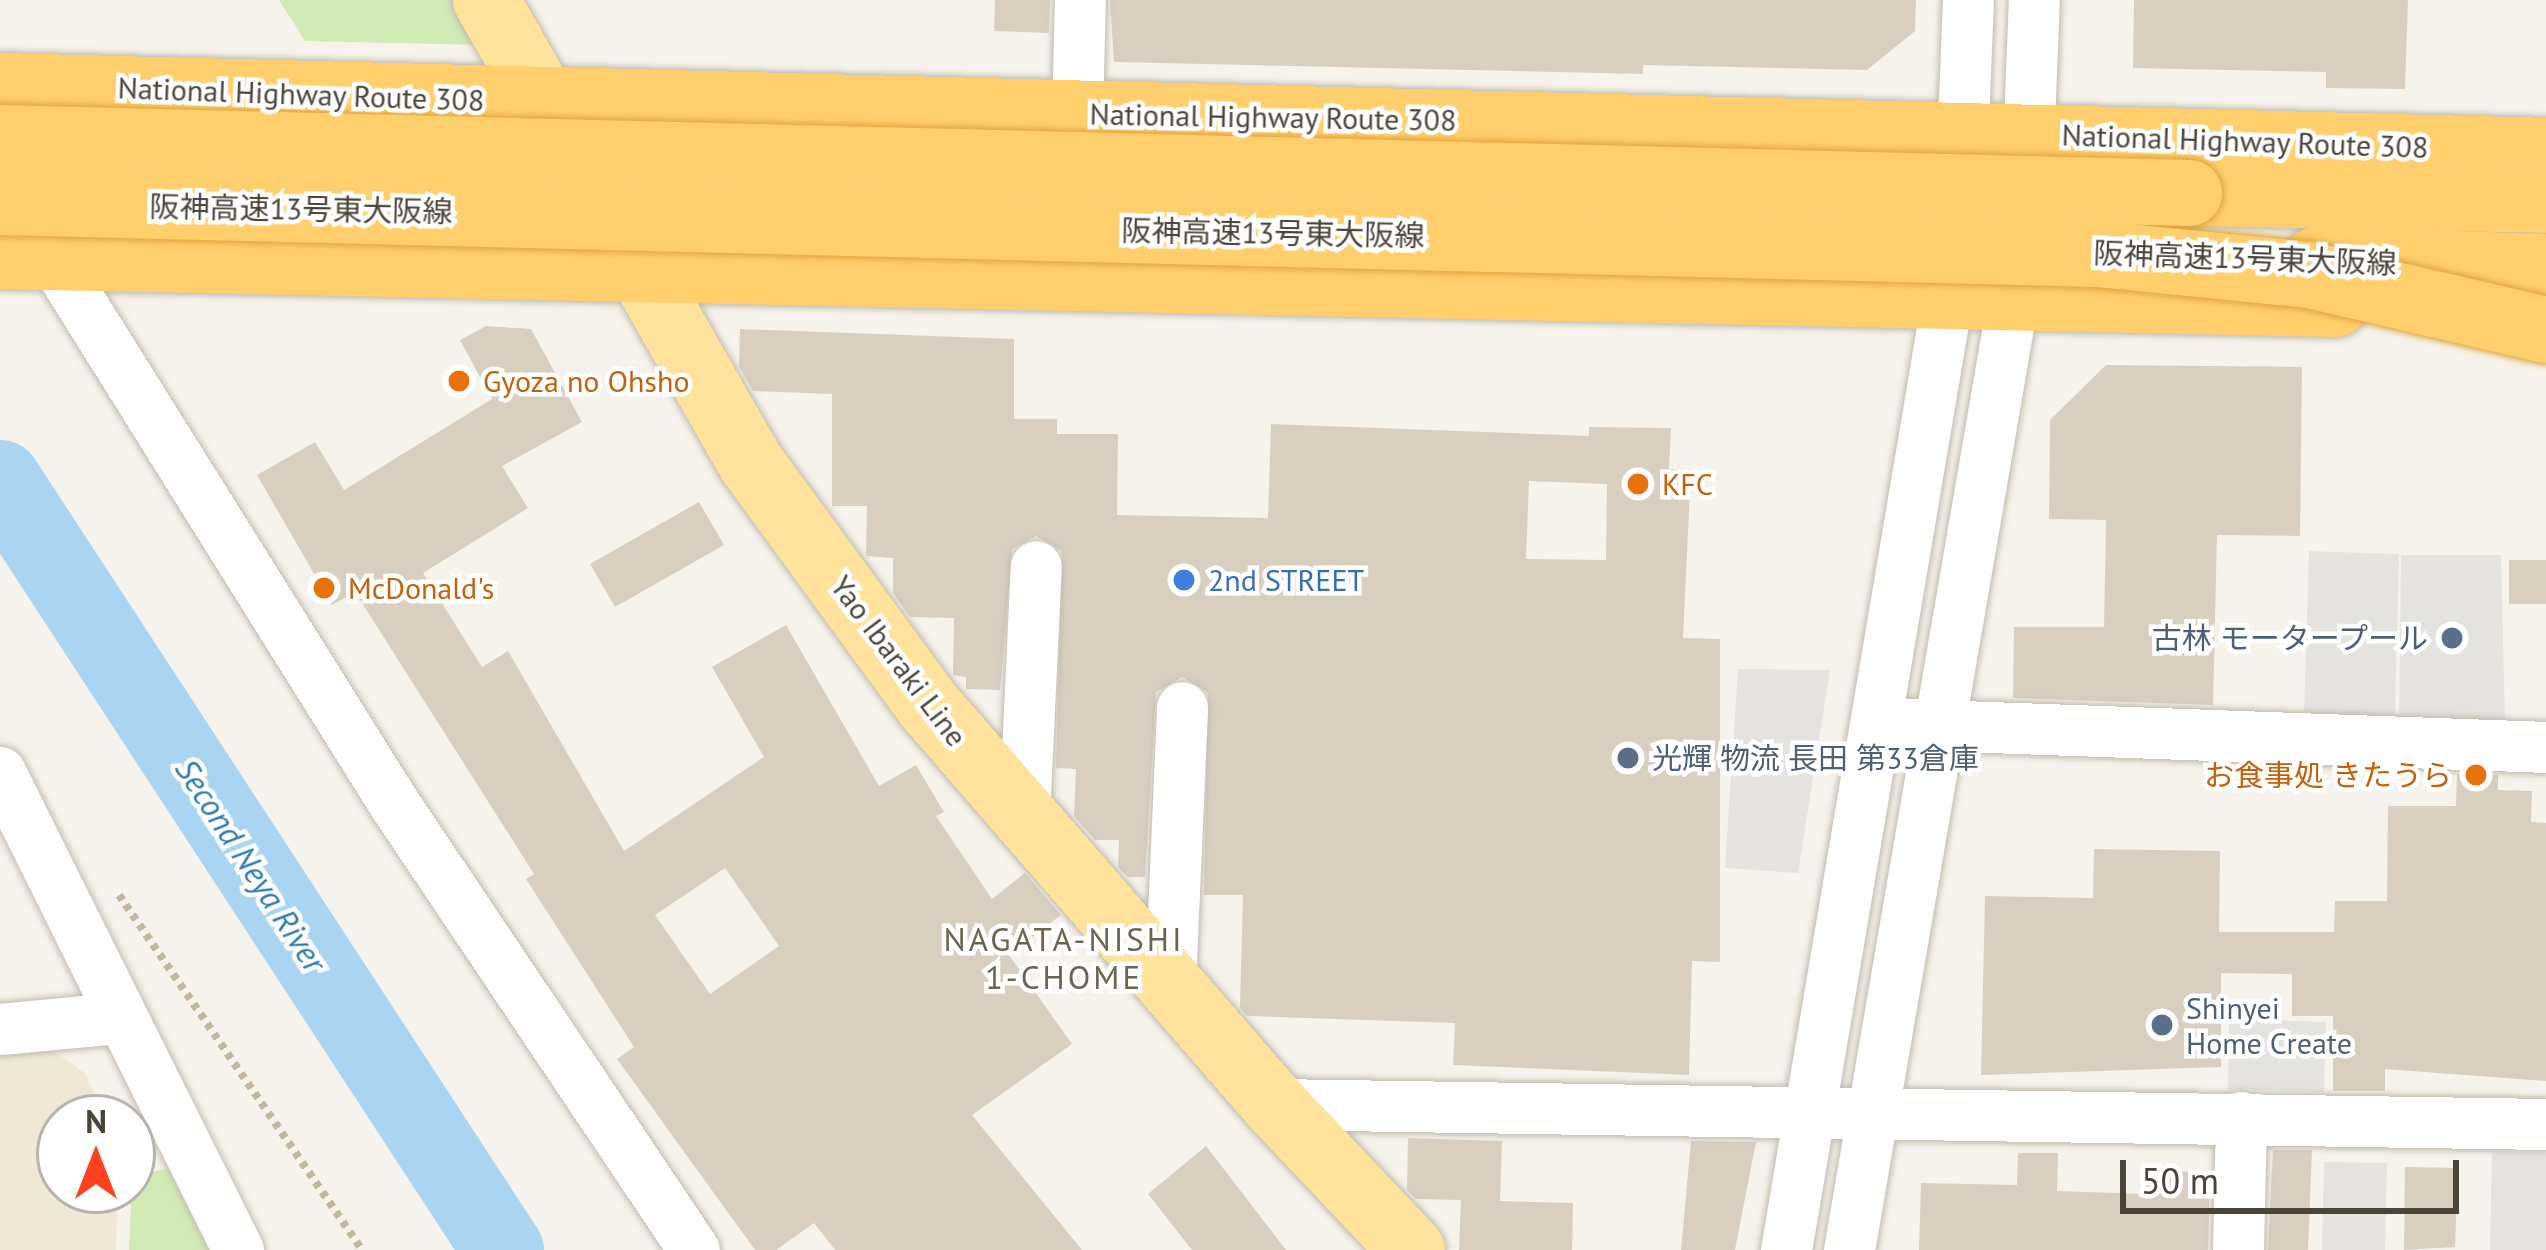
<!DOCTYPE html>
<meta charset="utf-8">
<style>
body{margin:0}
#map{position:relative;width:2546px;height:1250px;overflow:hidden;background:#f6f3ec;font-family:"PT Sans","Noto Sans JP",sans-serif}
div>[style]{position:absolute}
[style*='--x']{left:calc(var(--x)*1px);top:calc(var(--y)*1px);width:calc(var(--w)*1px);rotate:calc(var(--a)*1deg)}
.education>*{inset:0;background:#efe8d6}
.green>*{inset:0;background:#d2eab5}
.parking>*{inset:0;background:#e5e3e0}
.river>*{height:81px;margin:-40.5px;padding:0 40.5px;transform-origin:40.5px;border-radius:40.5px;background:#a9d4f2}
.building>*{inset:0;background:#d8cfc1}
.path>*{height:8px;margin-top:-4px;transform-origin:0;background:repeating-linear-gradient(90deg,#c4b79f 0 6px,transparent 0 12px)}
.roads{filter:drop-shadow(0 0 3px #c2bbae) drop-shadow(0 0 3px #c2bbae)}
.minor>*{height:51px;margin:-25.5px;padding:0 25.5px;transform-origin:25.5px;border-radius:25.5px;background:#fff}
.major>*{height:66px;margin:-33px;padding:0 33px;transform-origin:33px;border-radius:33px;background:#ffe39c}
.highway>*{height:66px;margin:-33px;padding:0 33px;transform-origin:33px;border-radius:33px;background:#ffcf6e}
.bridges{filter:drop-shadow(0 0 3px #e0a43c) drop-shadow(0 0 3px #e0a43c)}
.highway-bridge>*{height:66px;margin:-33px;padding:0 33px;transform-origin:33px;border-radius:33px;background:#ffcf6e}
.dots>*{width:33px;height:33px;translate:-50% -50%;box-sizing:border-box;border:6px solid #fff;border-radius:50%}
span{translate:-50% -50%;white-space:nowrap;text-align:center;line-height:1.15;-webkit-text-stroke:9px #fff;paint-order:stroke}
.street-label{font-size:30px;color:#4b4439}
.food-label{font-size:30px;color:#c56008}
.left{translate:0 -50%;text-align:left}
.right{translate:-100% -50%;text-align:right}
.shop-label{font-size:30px;color:#366cbe}
.service-label{font-size:30px;color:#4e5e75}
.water-label{font-size:33px;color:#2e7ab2;font-style:italic}
.neighbourhood-label{font-size:33px;color:#6e6250;letter-spacing:3px}
.north{position:absolute;left:36px;top:1094px;width:120px;height:120px;box-sizing:border-box;background:#fff;border:3px solid #b7b4b0;border-radius:50%;rotate:0deg;font-size:33px;font-weight:700;line-height:48px;text-align:center;color:#4b4439}
.north::after{content:'';display:block;margin:auto;width:42px;height:54px;background:#fc3f1d;clip-path:polygon(50% 0,100% 100%,50% 72%,0 100%)}
.scale{position:absolute;left:2120px;top:1160px;width:339px;height:54px;box-sizing:border-box;border:6px solid #4b4439;border-top:0;padding-left:15px;font-size:36px;line-height:42px;white-space:nowrap;color:#4b4439;-webkit-text-stroke:9px #fff;paint-order:stroke}
</style>
<div id="map">
<div class="education">
<i style="clip-path:polygon(43px 1043px,85px 1073px,106px 1118px,60px 1118px,60px 1190px,118px 1190px,116px 1250px,0 1250px,0 1047px)"></i>
</div>
<div class="green">
<i style="clip-path:polygon(279px 0,461px 0,484px 45px,305px 41px)"></i>
<i style="clip-path:polygon(171px 1168px,213px 1250px,129px 1250px,132px 1176px)"></i>
</div>
<div class="parking">
<i style="clip-path:polygon(2309px 551px,2399px 554px,2395px 719px,2304px 715px)"></i>
<i style="clip-path:polygon(2401px 555px,2501px 555px,2505px 724px,2399px 720px)"></i>
<i style="clip-path:polygon(1738px 669px,1830px 670px,1798px 873px,1725px 868px)"></i>
<i style="clip-path:polygon(2229px 1019px,2326px 1022px,2324px 1092px,2228px 1089px)"></i>
<i style="clip-path:polygon(2492px 1152px,2546px 1153px,2546px 1250px,2490px 1250px)"></i>
<i style="clip-path:polygon(2324px 1162px,2387px 1163px,2385px 1250px,2322px 1250px)"></i>
</div>
<div class="river">
<i style="--x:0;--y:480;--w:920;--a:56.85"></i>
</div>
<div class="building">
<i style="clip-path:polygon(995px 0,1050px 0,1049px 33px,994px 31px)"></i>
<i style="clip-path:polygon(1110px 0,1916px 0,1915px 31px,1867px 70px,1643px 65px,1643px 74px,1114px 62px)"></i>
<i style="clip-path:polygon(2134px 0,2408px 0,2405px 89px,2326px 88px,2326px 72px,2133px 68px)"></i>
<i style="clip-path:polygon(evenodd,486px 326px,531px 329px,582px 422px,502px 466px,528px 508px,423px 573px,482px 667px,508px 651px,624px 851px,764px 757px,712px 667px,786px 625px,879px 786px,916px 765px,944px 812px,936px 816px,992px 899px,1025px 873px,1061px 915px,1009px 955px,1072px 1044px,972px 1115px,1082px 1250px,835px 1250px,814px 1223px,776px 1250px,755px 1250px,617px 1059px,634px 1047px,526px 879px,534px 874px,355px 592px,332px 605px,257px 475px,315px 442px,344px 490px,492px 399px,460px 340px,486px 326px,725px 868px,779px 946px,710px 994px,655px 915px,725px 868px)"></i>
<i style="clip-path:polygon(evenodd,740px 329px,1014px 339px,1014px 419px,1057px 419px,1057px 434px,1118px 434px,1117px 515px,1268px 518px,1271px 424px,1589px 436px,1589px 427px,1671px 428px,1669px 469px,1691px 469px,1683px 638px,1720px 639px,1720px 962px,1692px 961px,1689px 1075px,1453px 1065px,1455px 1023px,1247px 1016px,1240px 1008px,1243px 895px,1204px 895px,1208px 692px,1182px 677px,1156px 692px,1145px 877px,1127px 877px,1118px 867px,1119px 840px,1095px 840px,1074px 816px,1076px 769px,1056px 768px,1062px 551px,1036px 536px,1012px 549px,1000px 690px,966px 689px,966px 677px,953px 675px,954px 618px,910px 617px,893px 593px,893px 558px,866px 556px,867px 506px,832px 506px,832px 394px,753px 391px,739px 366px,740px 329px,1529px 481px,1607px 484px,1606px 560px,1526px 559px,1529px 481px)"></i>
<i style="clip-path:polygon(2106px 365px,2302px 367px,2300px 536px,2217px 535px,2213px 705px,2013px 698px,2014px 627px,2104px 627px,2106px 520px,2049px 519px,2050px 420px)"></i>
<i style="clip-path:polygon(699px 502px,724px 545px,615px 607px,590px 564px)"></i>
<i style="clip-path:polygon(2509px 560px,2546px 560px,2546px 604px,2509px 604px)"></i>
<i style="clip-path:polygon(2457px 774px,2498px 775px,2498px 790px,2532px 791px,2531px 822px,2546px 823px,2546px 1081px,2385px 1069px,2385px 1091px,2333px 1091px,2333px 1016px,2292px 1016px,2292px 974px,2221px 973px,2221px 1067px,1981px 1075px,1985px 896px,2093px 898px,2094px 849px,2220px 851px,2219px 932px,2334px 932px,2335px 901px,2387px 901px,2388px 806px,2456px 806px)"></i>
<i style="clip-path:polygon(1408px 1138px,1502px 1141px,1500px 1201px,1573px 1203px,1572px 1250px,1459px 1250px,1461px 1200px,1416px 1199px,1407px 1190px)"></i>
<i style="clip-path:polygon(1691px 1141px,1756px 1142px,1735px 1250px,1681px 1250px)"></i>
<i style="clip-path:polygon(1206px 1146px,1286px 1250px,1192px 1250px,1148px 1194px)"></i>
<i style="clip-path:polygon(2273px 1150px,2312px 1150px,2308px 1250px,2268px 1250px)"></i>
<i style="clip-path:polygon(2018px 1153px,2058px 1153px,2057px 1191px,2146px 1194px,2146px 1171px,2210px 1172px,2208px 1250px,1919px 1250px,1921px 1183px,2017px 1185px)"></i>
<i style="clip-path:polygon(2405px 1167px,2458px 1168px,2455px 1247px,2404px 1250px)"></i>
</div>
<div class="path">
<i style="--x:119;--y:895;--w:430;--a:55.6"></i>
</div>
<div class="roads">
<div class="minor">
<i style="--x:1077;--y:112;--w:112;--a:-88.5"></i>
<i style="--x:2027;--y:172;--w:172;--a:-87.7"></i>
<i style="--x:1961;--y:173;--w:173;--a:-87.7"></i>
<i style="--x:52;--y:257;--w:646;--a:57.96"></i>
<i style="--x:395;--y:805;--w:536;--a:56.1"></i>
<i style="--x:1905;--y:724;--w:641;--a:2.05"></i>
<i style="--x:0;--y:772;--w:534;--a:63.53"></i>
<i style="--x:1024;--y:816;--w:250;--a:-87.3"></i>
<i style="--x:1170;--y:984;--w:277;--a:-87.5"></i>
<i style="--x:0;--y:1029;--w:117;--a:-5.4"></i>
<i style="--x:1274;--y:1104;--w:1272;--a:0.9"></i>
<i style="--x:1786;--y:1250;--w:1000;--a:-80.39"></i>
<i style="--x:1849;--y:1250;--w:1002;--a:-80.23"></i>
<i style="--x:2238;--y:1250;--w:133;--a:-88.7"></i>
</div>
<div class="major">
<i style="--x:486;--y:0;--w:533;--a:60.22"></i>
<i style="--x:751;--y:463;--w:301;--a:53.8"></i>
<i style="--x:929;--y:706;--w:527;--a:49.08"></i>
<i style="--x:1274;--y:1104;--w:201;--a:46.6"></i>
</div>
<div class="highway">
<i style="--x:0;--y:86;--w:2547;--a:1.46"></i>
<i style="--x:2189;--y:193;--w:357;--a:1.1"></i>
<i style="--x:0;--y:256;--w:2336;--a:1.18"></i>
<i style="--x:2316;--y:260;--w:230;--a:1.7"></i>
</div>
</div>
<div class="bridges">
<div class="highway-bridge">
<i style="--x:0;--y:138;--w:2190;--a:1.44"></i>
<i style="--x:0;--y:202;--w:2099;--a:1.42"></i>
<i style="--x:2098;--y:254;--w:213;--a:5.7"></i>
<i style="--x:2310;--y:275;--w:242;--a:13.1"></i>
</div>
</div>
<div class="dots">
<i style="left:459px;top:381px;background:#e8710a"></i>
<i style="left:1638px;top:484px;background:#e8710a"></i>
<i style="left:1184px;top:580px;background:#3f7fe0"></i>
<i style="left:324px;top:588px;background:#e8710a"></i>
<i style="left:2452px;top:638px;background:#5c6f8a"></i>
<i style="left:1628px;top:758px;background:#5c6f8a"></i>
<i style="left:2476px;top:775px;background:#e8710a"></i>
<i style="left:2162px;top:1025px;background:#5c6f8a"></i>
</div>
<div class="street-label">
<span style="left:301px;top:94px;rotate:2deg">National Highway Route 308</span>
<span style="left:1273px;top:117px;rotate:1deg">National Highway Route 308</span>
<span style="left:2245px;top:141px;rotate:2deg">National Highway Route 308</span>
<span style="left:301px;top:209px;rotate:1deg">阪神高速13号東大阪線</span>
<span style="left:1273px;top:233px;rotate:1deg">阪神高速13号東大阪線</span>
<span style="left:2245px;top:258px;rotate:2deg">阪神高速13号東大阪線</span>
<span style="left:899px;top:661px;rotate:53deg">Yao Ibaraki Line</span>
</div>
<div class="food-label">
<span class="left" style="left:483px;top:381px">Gyoza no Ohsho</span>
<span class="left" style="left:1662px;top:484px">KFC</span>
<span class="left" style="left:348px;top:588px">McDonald's</span>
<span class="right" style="left:2452px;top:775px">お食事処 きたうら</span>
</div>
<div class="shop-label">
<span class="left" style="left:1208px;top:580px">2nd STREET</span>
</div>
<div class="service-label">
<span class="right" style="left:2428px;top:638px">古林 モータープール</span>
<span class="left" style="left:1652px;top:758px">光輝 物流 長田 第33倉庫</span>
<span class="left" style="left:2186px;top:1025px">Shinyei<br>Home Create</span>
</div>
<div class="water-label">
<span style="left:251px;top:865px;rotate:57deg">Second Neya River</span>
</div>
<div class="neighbourhood-label">
<span style="left:1064px;top:958px">NAGATA-NISHI<br>1-CHOME</span>
</div>
<div class="north">N</div>
<div class="scale">50 m</div>
</div>
